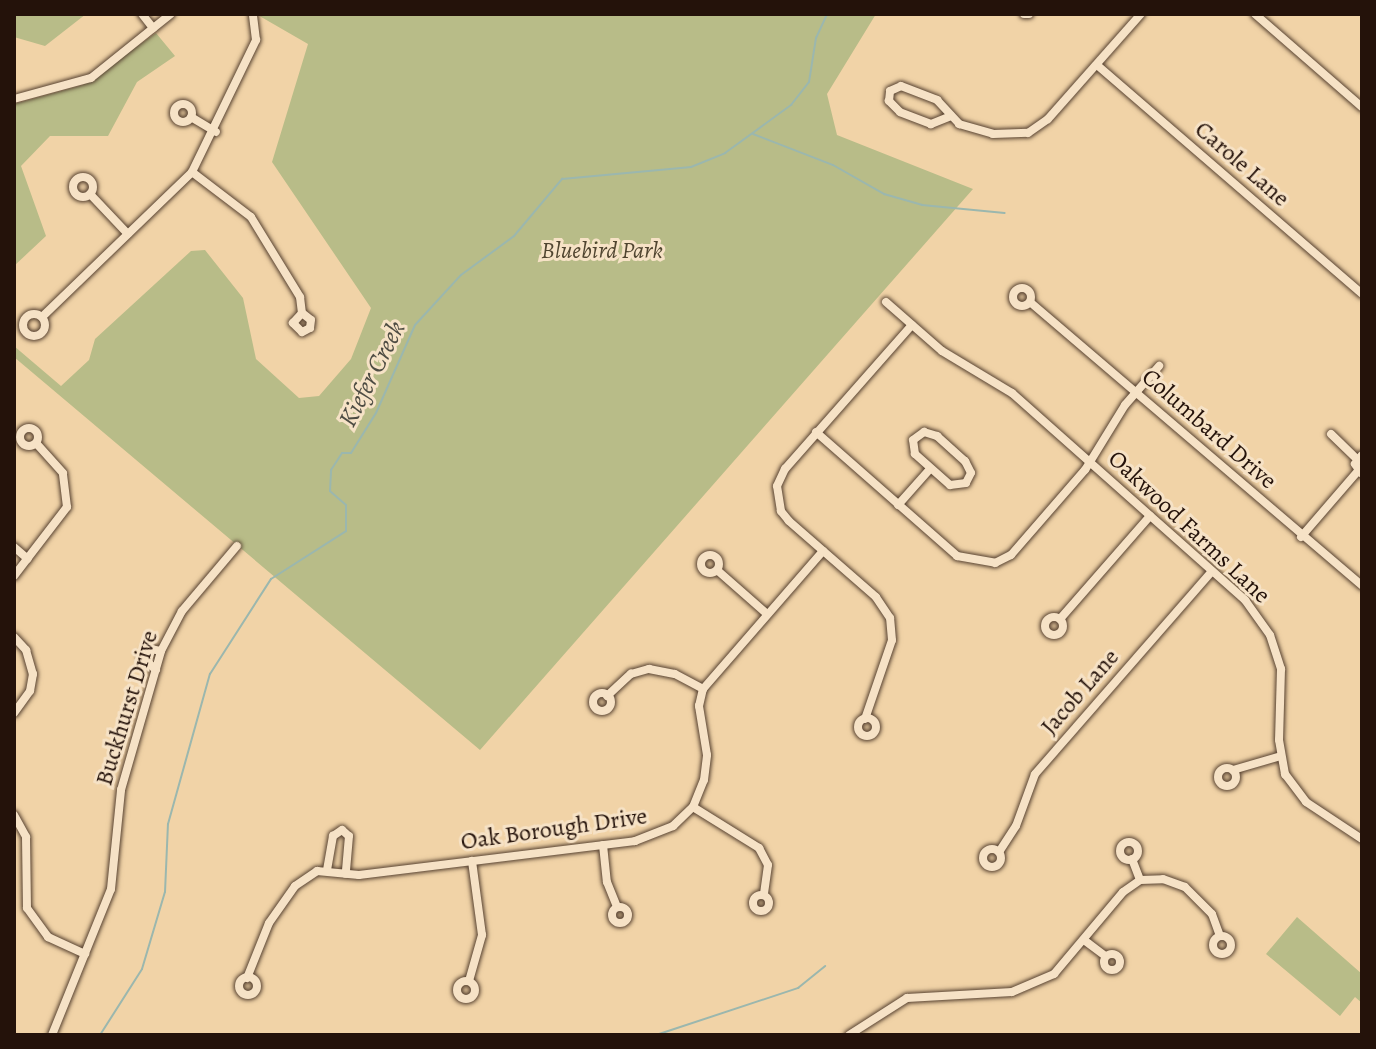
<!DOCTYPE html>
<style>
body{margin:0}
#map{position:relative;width:1376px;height:1049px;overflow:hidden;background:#f1d3a7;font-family:Alegreya,serif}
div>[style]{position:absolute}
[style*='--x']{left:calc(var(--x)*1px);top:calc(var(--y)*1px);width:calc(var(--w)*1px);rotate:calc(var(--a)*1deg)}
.green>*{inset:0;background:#b8bc88}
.stream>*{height:2px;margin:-1px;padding:0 1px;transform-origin:1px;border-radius:1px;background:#9bb7ae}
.roads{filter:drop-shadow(0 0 2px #574231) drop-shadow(0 0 2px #574231)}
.minor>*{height:8px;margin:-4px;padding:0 4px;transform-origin:4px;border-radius:4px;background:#f6e2c6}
.minor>.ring{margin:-4px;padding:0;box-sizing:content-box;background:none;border:8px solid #f6e2c6;border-radius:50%}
span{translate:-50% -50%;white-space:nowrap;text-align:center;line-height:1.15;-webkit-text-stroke:6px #f6e2c6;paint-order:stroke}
.street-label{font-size:24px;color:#24120a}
.park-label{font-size:24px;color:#504530;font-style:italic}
.water-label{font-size:26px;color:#4e4c43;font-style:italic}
.frame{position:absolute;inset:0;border:16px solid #24120a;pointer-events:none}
</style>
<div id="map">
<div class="green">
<i style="clip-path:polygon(14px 14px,86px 14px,45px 46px,14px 37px)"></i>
<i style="clip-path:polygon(256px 14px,876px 14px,827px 94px,837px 135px,973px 189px,480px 750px,14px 357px,14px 346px,61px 386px,89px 360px,95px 339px,191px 251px,205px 250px,243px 298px,256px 359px,299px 398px,319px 396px,351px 359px,371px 308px,272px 162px,308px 44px)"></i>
<i style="clip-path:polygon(156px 33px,175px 56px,137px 82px,108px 136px,50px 136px,21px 166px,46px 236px,14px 266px,14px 104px,83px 85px)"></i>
<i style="clip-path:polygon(1297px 917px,1362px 974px,1362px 1003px,1355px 997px,1340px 1016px,1266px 954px)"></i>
</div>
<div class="stream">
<i style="--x:753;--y:134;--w:86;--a:21.2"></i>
<i style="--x:833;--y:165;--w:59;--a:29.6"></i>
<i style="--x:884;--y:194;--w:40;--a:16"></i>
<i style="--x:922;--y:205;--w:83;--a:5.5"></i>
<i style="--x:100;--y:1035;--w:78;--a:-57.5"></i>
<i style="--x:142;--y:969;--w:80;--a:-73.4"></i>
<i style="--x:165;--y:892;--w:68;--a:-87.5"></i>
<i style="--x:168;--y:824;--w:156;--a:-74.4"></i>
<i style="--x:210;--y:674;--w:113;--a:-57.3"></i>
<i style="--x:271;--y:579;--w:89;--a:-32.6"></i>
<i style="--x:346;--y:531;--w:26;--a:-90"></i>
<i style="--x:346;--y:505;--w:21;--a:-139"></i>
<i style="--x:330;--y:491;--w:21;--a:-87"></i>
<i style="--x:331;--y:470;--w:20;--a:-57"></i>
<i style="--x:342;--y:453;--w:9;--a:0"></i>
<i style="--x:351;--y:453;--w:47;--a:-58"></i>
<i style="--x:376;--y:413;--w:96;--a:-66.1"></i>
<i style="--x:415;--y:325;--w:68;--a:-47.4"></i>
<i style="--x:461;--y:275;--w:66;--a:-36.3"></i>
<i style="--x:514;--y:236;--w:75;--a:-49.9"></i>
<i style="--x:562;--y:179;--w:130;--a:-5.3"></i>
<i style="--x:691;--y:167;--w:37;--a:-22"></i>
<i style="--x:725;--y:153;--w:82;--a:-36"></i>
<i style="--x:791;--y:105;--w:29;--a:-52"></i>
<i style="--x:809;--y:82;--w:45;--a:-81"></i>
<i style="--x:816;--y:38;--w:26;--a:-65"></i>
<i style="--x:656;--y:1035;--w:150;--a:-18.3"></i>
<i style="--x:798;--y:988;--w:35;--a:-39"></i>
</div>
<div class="roads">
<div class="minor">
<i style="--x:142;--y:14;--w:18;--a:52"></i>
<i style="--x:1024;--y:14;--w:5;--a:0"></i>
<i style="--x:1255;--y:14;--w:142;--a:41"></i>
<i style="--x:1097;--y:65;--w:350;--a:40.8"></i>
<i style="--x:14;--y:99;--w:80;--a:-15.3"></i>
<i style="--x:91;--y:78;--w:102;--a:-38.7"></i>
<i class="ring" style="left:174px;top:104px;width:10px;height:10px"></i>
<i style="--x:951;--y:116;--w:22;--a:158"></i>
<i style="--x:931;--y:124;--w:33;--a:-159"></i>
<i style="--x:900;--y:112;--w:16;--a:-135"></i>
<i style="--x:889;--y:101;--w:10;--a:-84"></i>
<i style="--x:890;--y:91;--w:12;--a:-24"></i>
<i style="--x:901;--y:86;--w:39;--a:21"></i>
<i style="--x:937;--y:100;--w:33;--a:47"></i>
<i style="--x:959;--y:124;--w:35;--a:16"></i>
<i style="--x:993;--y:134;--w:35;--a:-2"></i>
<i style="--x:1028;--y:133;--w:24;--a:-35"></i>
<i style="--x:1048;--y:119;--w:140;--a:-48.5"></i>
<i style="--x:191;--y:117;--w:29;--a:31"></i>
<i style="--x:192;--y:172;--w:74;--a:37.3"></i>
<i style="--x:251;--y:217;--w:94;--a:58.5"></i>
<i style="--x:300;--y:297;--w:16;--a:83"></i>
<i style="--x:302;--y:313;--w:11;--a:38"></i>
<i style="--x:311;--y:320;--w:8;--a:97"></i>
<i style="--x:310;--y:328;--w:9;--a:153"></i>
<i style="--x:302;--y:332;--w:13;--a:-135"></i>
<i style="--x:293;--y:323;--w:13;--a:-48"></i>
<i class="ring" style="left:73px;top:177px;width:12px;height:12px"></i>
<i style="--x:90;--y:194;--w:55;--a:46.5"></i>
<i class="ring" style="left:1013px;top:288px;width:10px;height:10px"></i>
<i style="--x:886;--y:302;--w:74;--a:41.2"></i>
<i style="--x:942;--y:351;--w:82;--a:31"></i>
<i style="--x:1012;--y:393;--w:312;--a:41.6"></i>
<i style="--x:1245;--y:600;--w:43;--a:54.5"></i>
<i style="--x:1270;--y:635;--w:36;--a:72"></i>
<i style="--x:1281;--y:669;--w:71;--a:91.6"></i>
<i style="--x:1279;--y:740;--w:35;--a:80"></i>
<i style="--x:1285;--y:774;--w:35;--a:53"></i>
<i style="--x:1306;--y:802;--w:67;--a:33.5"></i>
<i style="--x:1030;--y:302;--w:437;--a:40.5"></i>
<i class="ring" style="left:23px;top:314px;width:14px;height:14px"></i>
<i style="--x:42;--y:317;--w:209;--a:-44"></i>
<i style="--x:192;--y:172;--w:147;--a:-64.1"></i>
<i style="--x:256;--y:40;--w:26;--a:-97"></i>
<i class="ring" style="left:20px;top:428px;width:10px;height:10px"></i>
<i style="--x:816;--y:432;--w:188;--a:41.3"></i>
<i style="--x:957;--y:556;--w:39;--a:10"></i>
<i style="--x:995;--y:563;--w:18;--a:-27"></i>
<i style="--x:1011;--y:555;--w:113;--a:-49"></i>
<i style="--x:1085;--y:470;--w:76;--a:-58.4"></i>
<i style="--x:1125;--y:405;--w:52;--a:-48.9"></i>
<i style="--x:924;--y:432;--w:14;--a:17"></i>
<i style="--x:937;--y:436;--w:38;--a:42"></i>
<i style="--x:965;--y:461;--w:13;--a:63"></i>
<i style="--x:971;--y:473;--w:11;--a:117"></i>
<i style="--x:966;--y:483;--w:16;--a:173"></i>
<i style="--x:950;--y:485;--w:47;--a:-138.5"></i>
<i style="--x:915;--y:454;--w:14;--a:-98"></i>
<i style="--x:913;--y:440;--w:14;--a:-36"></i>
<i style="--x:1331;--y:434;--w:36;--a:44"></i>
<i style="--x:1361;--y:473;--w:11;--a:-124"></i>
<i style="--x:1355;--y:464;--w:11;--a:-52"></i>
<i style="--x:898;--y:505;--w:48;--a:-48.4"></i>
<i style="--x:1301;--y:537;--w:87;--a:-49.2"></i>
<i style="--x:14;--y:547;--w:18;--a:41"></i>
<i class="ring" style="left:701px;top:555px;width:10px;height:10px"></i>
<i style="--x:717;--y:570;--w:67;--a:41.3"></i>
<i style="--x:14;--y:576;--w:87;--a:-52.5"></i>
<i style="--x:67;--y:507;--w:34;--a:-97"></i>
<i style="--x:63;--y:473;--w:40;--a:-132"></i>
<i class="ring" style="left:1045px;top:617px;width:10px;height:10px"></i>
<i style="--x:1060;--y:619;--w:137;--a:-48.9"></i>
<i style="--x:14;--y:637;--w:18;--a:47"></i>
<i style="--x:26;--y:650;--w:25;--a:74"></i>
<i style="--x:33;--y:674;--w:17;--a:100"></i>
<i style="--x:30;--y:691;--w:27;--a:126"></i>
<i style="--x:156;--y:670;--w:19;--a:-137"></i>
<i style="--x:142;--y:657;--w:11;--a:-45"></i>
<i style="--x:150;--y:649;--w:11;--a:10"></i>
<i class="ring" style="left:593px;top:693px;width:10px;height:10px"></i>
<i style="--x:607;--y:696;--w:33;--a:-43"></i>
<i style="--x:631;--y:674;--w:19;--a:-16"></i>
<i style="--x:649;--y:669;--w:26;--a:11"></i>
<i style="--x:675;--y:674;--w:32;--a:28"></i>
<i class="ring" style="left:858px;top:718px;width:10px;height:10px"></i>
<i style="--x:865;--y:719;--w:83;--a:-71.1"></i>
<i style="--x:892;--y:640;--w:22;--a:-95"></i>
<i style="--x:890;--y:618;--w:25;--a:-124"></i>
<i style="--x:876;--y:597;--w:116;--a:-138.9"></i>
<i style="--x:789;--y:521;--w:13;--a:-129"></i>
<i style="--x:781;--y:511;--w:25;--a:-99"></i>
<i style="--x:777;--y:486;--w:19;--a:-65"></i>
<i style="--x:785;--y:469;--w:192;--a:-48.6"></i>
<i class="ring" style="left:1218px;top:768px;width:10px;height:10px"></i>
<i style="--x:1233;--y:770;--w:50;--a:-16.3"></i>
<i style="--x:693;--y:807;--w:78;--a:31.8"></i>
<i style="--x:759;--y:848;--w:19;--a:62"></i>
<i style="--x:768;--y:865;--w:30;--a:98"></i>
<i style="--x:14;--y:815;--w:25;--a:61"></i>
<i style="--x:26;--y:837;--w:71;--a:89.2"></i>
<i style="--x:27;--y:908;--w:36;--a:54"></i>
<i style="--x:48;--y:937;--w:41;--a:24.7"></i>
<i class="ring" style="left:1120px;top:842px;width:10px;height:10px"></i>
<i style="--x:603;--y:845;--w:37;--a:84"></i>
<i style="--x:607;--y:882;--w:27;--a:68"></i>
<i class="ring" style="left:983px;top:849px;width:10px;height:10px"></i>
<i style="--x:999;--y:852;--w:31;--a:-57"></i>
<i style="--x:1016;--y:826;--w:55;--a:-69.9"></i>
<i style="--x:1035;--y:774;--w:269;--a:-48.9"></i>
<i style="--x:1132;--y:859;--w:22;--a:69"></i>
<i style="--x:327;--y:870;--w:35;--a:-80"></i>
<i style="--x:333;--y:836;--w:11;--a:-34"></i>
<i style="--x:342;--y:830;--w:9;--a:41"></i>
<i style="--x:349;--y:836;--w:38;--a:95"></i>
<i class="ring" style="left:753px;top:895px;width:8px;height:8px"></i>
<i class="ring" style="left:612px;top:907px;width:8px;height:8px"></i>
<i class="ring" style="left:1213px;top:936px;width:10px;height:10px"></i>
<i style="--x:1084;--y:940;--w:26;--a:37"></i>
<i class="ring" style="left:1104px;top:954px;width:8px;height:8px"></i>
<i class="ring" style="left:239px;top:977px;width:10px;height:10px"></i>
<i style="--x:247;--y:978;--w:59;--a:-68.2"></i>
<i style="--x:269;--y:923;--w:45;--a:-54.9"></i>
<i style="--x:295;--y:886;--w:27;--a:-34"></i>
<i style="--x:317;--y:871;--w:42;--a:5.4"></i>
<i style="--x:359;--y:875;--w:278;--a:-7"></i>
<i style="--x:635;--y:841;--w:41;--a:-21.5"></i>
<i style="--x:673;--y:826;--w:28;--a:-44"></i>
<i style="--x:693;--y:807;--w:29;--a:-68"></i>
<i style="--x:704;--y:780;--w:25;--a:-83"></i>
<i style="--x:707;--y:755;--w:50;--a:-99.3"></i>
<i style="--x:699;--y:706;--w:17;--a:-77"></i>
<i style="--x:703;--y:689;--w:183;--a:-49"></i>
<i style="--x:469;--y:981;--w:48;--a:-74.2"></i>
<i style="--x:482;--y:935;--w:75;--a:-97.7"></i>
<i class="ring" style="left:457px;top:981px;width:10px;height:10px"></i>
<i style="--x:52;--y:1035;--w:157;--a:-68"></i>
<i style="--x:111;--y:889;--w:100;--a:-84.2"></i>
<i style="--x:121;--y:790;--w:145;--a:-73.9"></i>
<i style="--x:161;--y:651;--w:45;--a:-62.3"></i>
<i style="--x:182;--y:611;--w:85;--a:-49.8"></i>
<i style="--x:849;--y:1035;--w:69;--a:-32.5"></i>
<i style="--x:907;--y:998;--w:105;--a:-3.3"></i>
<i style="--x:1012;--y:992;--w:46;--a:-23.2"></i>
<i style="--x:1054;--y:974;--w:107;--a:-49.9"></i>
<i style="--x:1123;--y:892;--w:21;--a:-35"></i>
<i style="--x:1140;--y:880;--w:23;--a:-2"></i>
<i style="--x:1163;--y:879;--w:23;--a:20"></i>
<i style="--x:1185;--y:887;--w:38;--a:45"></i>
<i style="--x:1212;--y:914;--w:23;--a:70"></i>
</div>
</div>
<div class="street-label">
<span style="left:1242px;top:164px;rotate:41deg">Carole Lane</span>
<span style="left:1209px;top:429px;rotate:41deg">Columbard Drive</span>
<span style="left:1189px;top:527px;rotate:43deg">Oakwood Farms Lane</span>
<span style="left:1080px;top:692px;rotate:-49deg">Jacob Lane</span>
<span style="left:127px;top:708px;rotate:-73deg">Buckhurst Drive</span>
<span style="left:554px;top:829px;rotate:-8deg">Oak Borough Drive</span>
</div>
<div class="park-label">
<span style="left:602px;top:251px">Bluebird Park</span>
</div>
<div class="water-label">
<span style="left:372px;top:374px;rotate:-63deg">Kiefer Creek</span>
</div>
<div class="frame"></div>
</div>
